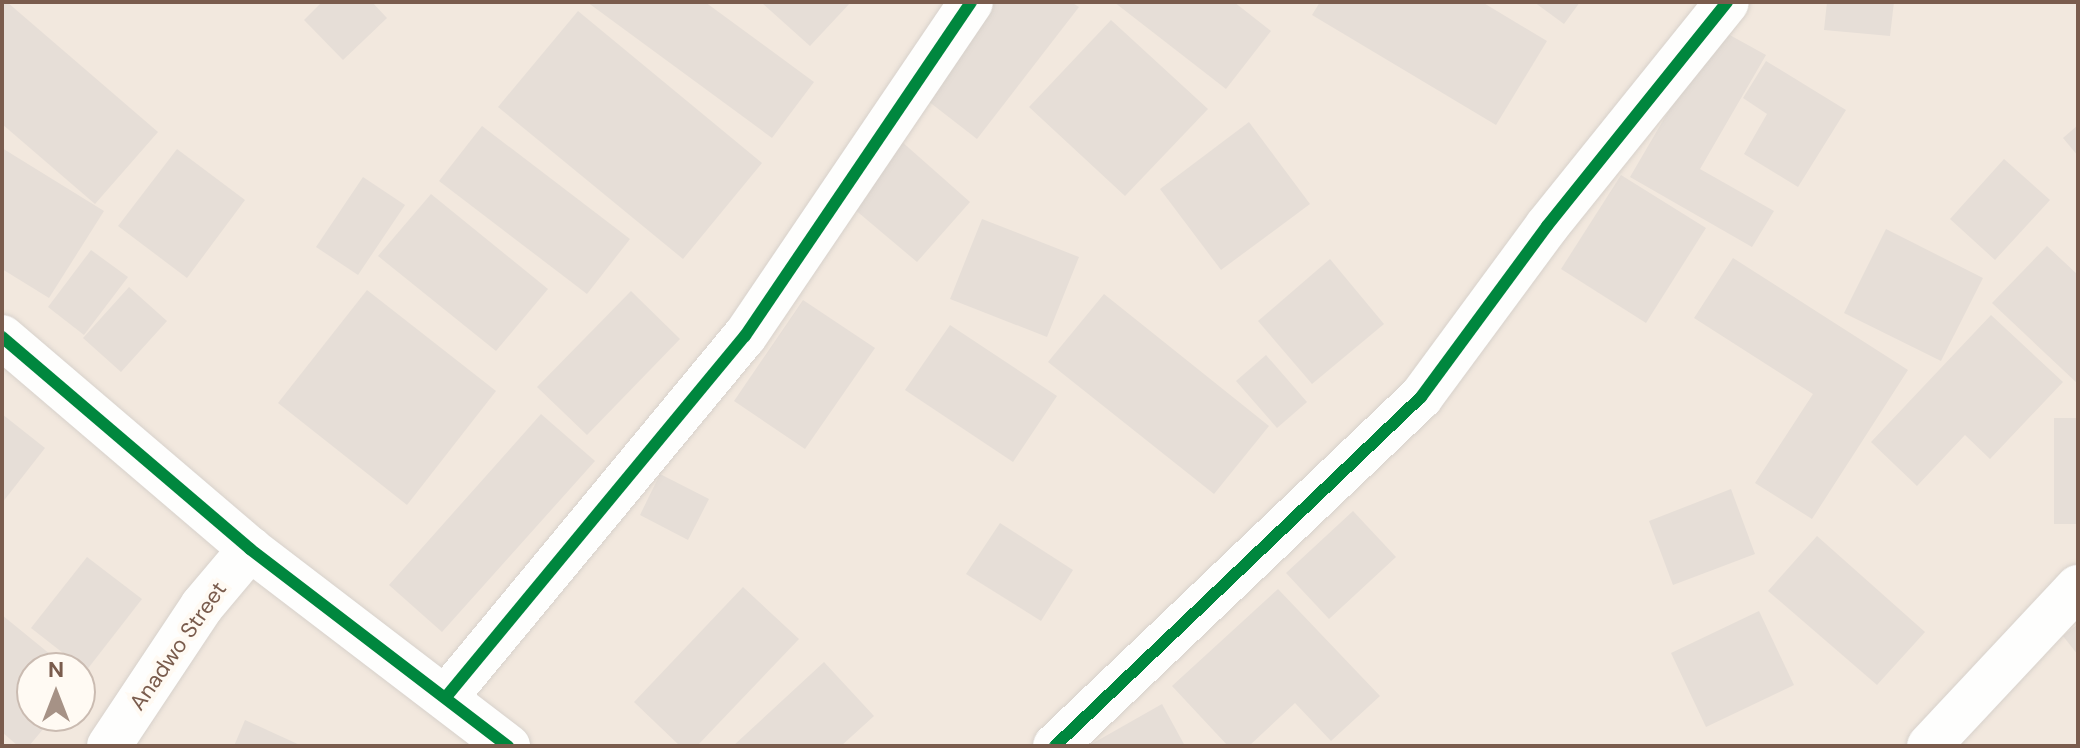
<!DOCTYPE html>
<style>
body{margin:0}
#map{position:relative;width:2080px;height:748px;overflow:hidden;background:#f9f5f0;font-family:"DM Sans",sans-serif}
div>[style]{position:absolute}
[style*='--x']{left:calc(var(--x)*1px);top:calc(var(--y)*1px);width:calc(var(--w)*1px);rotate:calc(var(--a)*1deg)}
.residential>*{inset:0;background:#f2e8de}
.building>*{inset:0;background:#e6ded7}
.roads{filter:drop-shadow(0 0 2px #d7d1cb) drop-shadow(0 0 2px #d7d1cb)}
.minor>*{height:44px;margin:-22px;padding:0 22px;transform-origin:22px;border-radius:22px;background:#fefefd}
.cycleway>*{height:12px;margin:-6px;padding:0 6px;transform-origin:6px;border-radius:6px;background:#00873e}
span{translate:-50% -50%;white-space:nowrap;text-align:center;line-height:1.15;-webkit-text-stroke:8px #fffaf3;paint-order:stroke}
.street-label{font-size:22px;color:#7a5c4d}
.frame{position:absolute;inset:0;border:4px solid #7a5c4d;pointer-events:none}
.north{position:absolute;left:16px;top:652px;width:80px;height:80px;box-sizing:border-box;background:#fffaf3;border:2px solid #cabbb1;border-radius:50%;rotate:0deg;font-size:22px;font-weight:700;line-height:32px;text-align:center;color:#7a5c4d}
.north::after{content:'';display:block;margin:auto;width:28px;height:36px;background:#a69286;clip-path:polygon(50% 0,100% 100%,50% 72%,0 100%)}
</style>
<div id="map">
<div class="residential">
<i style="clip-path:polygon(evenodd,2px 2px,2078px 2px,2078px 746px,2px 746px,2px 2px,32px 668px,80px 668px,80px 716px,32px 716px,32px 668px)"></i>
</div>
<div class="building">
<i style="clip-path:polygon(2px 2px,7px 2px,158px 132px,95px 204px,2px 124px)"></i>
<i style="clip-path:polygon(322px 2px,372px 2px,387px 18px,343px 60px,304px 20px)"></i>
<i style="clip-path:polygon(587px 2px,705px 2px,814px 82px,772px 138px)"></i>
<i style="clip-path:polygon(761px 2px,851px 2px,810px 46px)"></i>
<i style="clip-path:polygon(989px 2px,1071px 2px,1079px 7px,977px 139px,919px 94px)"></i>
<i style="clip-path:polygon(1114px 2px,1234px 2px,1271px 31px,1226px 89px)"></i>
<i style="clip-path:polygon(1320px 2px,1482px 2px,1547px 41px,1496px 125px,1312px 15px)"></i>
<i style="clip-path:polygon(1534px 2px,1580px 2px,1564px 24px)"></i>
<i style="clip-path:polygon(1827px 2px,1894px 2px,1890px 36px,1824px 30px)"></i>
<i style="clip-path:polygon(578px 11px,762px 163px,683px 259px,498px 107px)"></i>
<i style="clip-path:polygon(1111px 20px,1208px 109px,1125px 196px,1029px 107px)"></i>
<i style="clip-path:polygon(1717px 28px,1766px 55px,1700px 169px,1774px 211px,1752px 247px,1630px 177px)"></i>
<i style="clip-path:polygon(1766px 61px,1846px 110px,1798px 187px,1744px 154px,1767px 114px,1743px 98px)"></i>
<i style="clip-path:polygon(1249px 122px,1310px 204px,1221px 270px,1160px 189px)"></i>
<i style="clip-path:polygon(2078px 125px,2078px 156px,2063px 138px)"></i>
<i style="clip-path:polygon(482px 126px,630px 239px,587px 294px,439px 181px)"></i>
<i style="clip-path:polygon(901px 141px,970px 202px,917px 262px,847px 203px)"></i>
<i style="clip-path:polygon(2px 148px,104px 211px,49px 298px,2px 269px)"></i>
<i style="clip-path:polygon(177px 149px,245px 200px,187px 278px,118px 226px)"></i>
<i style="clip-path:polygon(2004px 159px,2050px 200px,1995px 260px,1950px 219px)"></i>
<i style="clip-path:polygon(1621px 175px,1706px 228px,1646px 323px,1561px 269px)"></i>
<i style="clip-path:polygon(363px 177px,405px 205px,358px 275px,316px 247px)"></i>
<i style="clip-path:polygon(431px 194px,548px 289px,496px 351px,378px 256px)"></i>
<i style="clip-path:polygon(982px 219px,1079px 257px,1047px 337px,950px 299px)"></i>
<i style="clip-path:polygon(1886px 229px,1983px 278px,1941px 361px,1844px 313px)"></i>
<i style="clip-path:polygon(2047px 246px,2078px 275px,2078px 384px,1992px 303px)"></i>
<i style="clip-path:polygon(91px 250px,128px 277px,84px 335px,48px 307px)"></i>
<i style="clip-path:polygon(1733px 258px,1908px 370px,1812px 519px,1755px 483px,1813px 394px,1694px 318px)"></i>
<i style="clip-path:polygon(1330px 259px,1384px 324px,1312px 384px,1258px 321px)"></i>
<i style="clip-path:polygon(129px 287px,167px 321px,121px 372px,83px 338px)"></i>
<i style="clip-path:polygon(367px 290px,496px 391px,407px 505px,278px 403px)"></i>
<i style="clip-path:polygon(631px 291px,680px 339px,587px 435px,537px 387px)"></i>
<i style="clip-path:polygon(1104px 294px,1269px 426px,1214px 494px,1048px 362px)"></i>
<i style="clip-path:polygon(803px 300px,875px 348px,805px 449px,734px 401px)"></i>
<i style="clip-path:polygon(1991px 315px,2063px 382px,1990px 459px,1965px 435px,1917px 486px,1871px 442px)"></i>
<i style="clip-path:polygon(950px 325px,1057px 396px,1013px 462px,905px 390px)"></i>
<i style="clip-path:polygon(1266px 355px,1307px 402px,1277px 428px,1236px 381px)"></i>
<i style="clip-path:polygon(2px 414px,45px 448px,2px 503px)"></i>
<i style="clip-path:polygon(541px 414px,595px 461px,442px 632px,389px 585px)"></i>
<i style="clip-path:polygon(2054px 418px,2078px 418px,2078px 524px,2054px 524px)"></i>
<i style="clip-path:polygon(660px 474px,709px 499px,688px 540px,640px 515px)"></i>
<i style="clip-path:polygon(1731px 489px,1755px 554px,1673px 585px,1649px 521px)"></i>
<i style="clip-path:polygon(1353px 511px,1396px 557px,1329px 619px,1286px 573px)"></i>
<i style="clip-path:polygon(1000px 523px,1073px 570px,1041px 621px,966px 574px)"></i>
<i style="clip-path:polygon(1817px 536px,1925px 632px,1877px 685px,1768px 591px)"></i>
<i style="clip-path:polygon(87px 557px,142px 599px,86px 671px,31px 628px)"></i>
<i style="clip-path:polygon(743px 587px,799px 639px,697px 746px,680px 746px,634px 702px)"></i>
<i style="clip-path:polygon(1278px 589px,1380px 696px,1331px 741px,1295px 703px,1249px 746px,1228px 746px,1172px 686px)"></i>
<i style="clip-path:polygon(1759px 611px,1794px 685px,1706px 727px,1671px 653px)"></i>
<i style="clip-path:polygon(2px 615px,67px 668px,32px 668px,32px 716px,54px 716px,29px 746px,18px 746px,2px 732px)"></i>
<i style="clip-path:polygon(2078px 624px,2078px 655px,2063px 636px)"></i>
<i style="clip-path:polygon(824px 662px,874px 716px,841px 746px,733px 746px)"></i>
<i style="clip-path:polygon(1162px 704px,1185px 746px,1088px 746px)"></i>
<i style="clip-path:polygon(245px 720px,302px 746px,234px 746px)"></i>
</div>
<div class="roads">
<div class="minor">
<i style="--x:2;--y:337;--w:326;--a:40.5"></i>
<i style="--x:250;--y:549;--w:325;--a:37.4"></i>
<i style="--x:446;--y:697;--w:469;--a:-50.4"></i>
<i style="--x:745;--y:336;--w:403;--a:-55.9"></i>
<i style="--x:109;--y:746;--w:168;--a:-56.4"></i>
<i style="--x:202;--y:606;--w:75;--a:-49.9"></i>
<i style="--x:1055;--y:746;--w:506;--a:-43.64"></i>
<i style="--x:1421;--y:397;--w:212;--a:-53.6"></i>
<i style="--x:1547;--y:226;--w:287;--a:-51.2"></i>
<i style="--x:1929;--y:746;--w:218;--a:-46.9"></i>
</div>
</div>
<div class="cycleway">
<i style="--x:2;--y:337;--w:326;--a:40.5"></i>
<i style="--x:250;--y:549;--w:325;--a:37.4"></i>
<i style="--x:446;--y:697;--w:469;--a:-50.4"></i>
<i style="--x:745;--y:336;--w:403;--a:-55.9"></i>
<i style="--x:1055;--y:746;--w:506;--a:-43.64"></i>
<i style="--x:1421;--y:397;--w:212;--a:-53.6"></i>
<i style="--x:1547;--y:226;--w:287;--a:-51.2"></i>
</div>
<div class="street-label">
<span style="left:178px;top:646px;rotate:-55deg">Anadwo Street</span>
</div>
<div class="frame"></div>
<div class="north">N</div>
</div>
